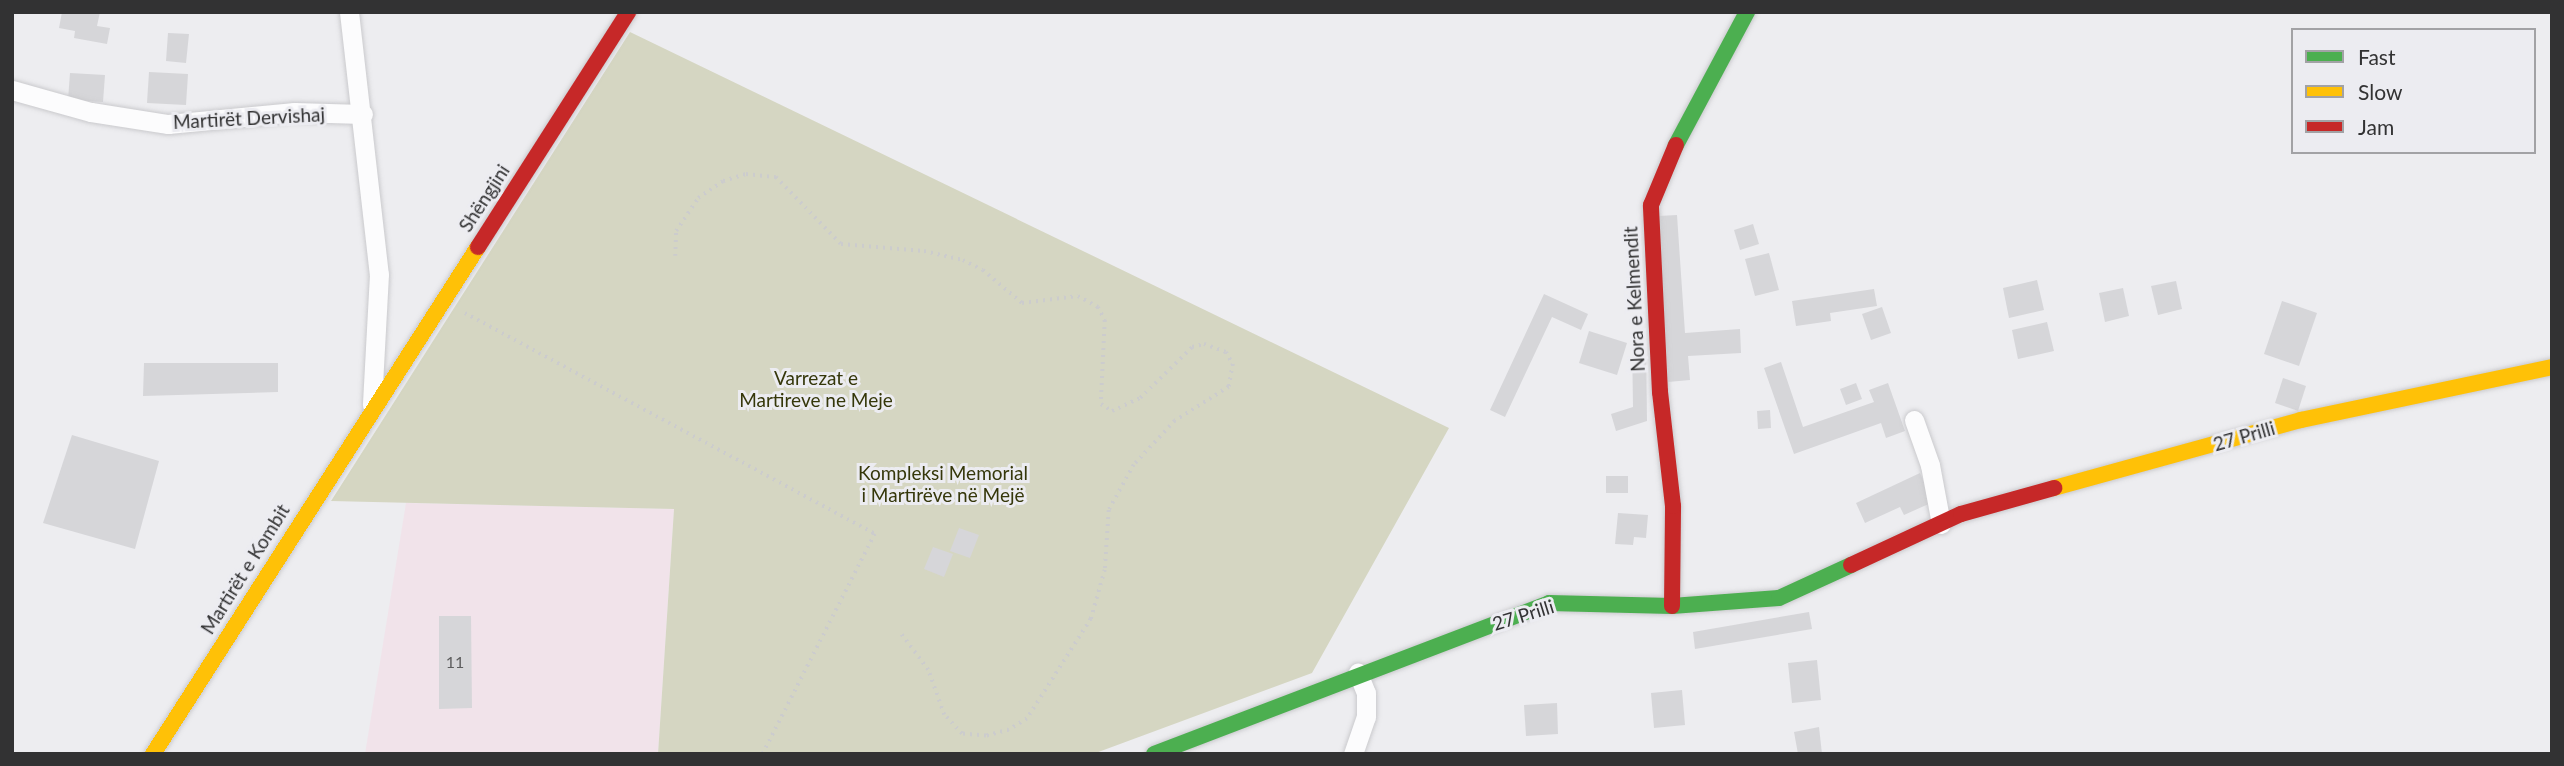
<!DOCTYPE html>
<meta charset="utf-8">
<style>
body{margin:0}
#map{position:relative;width:2564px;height:766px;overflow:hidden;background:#ededf0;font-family:Lato,sans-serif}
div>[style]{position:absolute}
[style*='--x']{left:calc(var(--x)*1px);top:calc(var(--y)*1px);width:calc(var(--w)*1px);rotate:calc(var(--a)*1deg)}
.education>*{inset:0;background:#f1e3ea}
.green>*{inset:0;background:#d5d6c2}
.building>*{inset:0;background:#d6d6d9}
.path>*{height:3.5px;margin-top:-1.75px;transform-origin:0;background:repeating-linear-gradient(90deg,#cccccd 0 2px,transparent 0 7px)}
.roads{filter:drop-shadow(0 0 2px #cacacd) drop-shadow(0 0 2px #cacacd)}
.street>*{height:19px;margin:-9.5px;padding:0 9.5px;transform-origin:9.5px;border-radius:9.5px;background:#fcfcfd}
.fast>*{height:16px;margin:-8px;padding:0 8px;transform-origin:8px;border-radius:8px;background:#4caf50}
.slow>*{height:16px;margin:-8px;padding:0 8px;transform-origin:8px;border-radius:8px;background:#ffc107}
.jam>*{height:16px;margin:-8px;padding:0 8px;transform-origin:8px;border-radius:8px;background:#c62828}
span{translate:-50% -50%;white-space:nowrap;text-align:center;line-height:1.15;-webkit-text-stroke:6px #ececf1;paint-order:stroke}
.number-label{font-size:16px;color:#5d5d5e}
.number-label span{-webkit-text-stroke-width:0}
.street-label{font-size:19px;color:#323233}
.park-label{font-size:19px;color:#35370a}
.frame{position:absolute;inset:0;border:14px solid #323233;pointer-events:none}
.legend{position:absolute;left:2291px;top:28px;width:245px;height:126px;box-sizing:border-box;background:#ececf1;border:2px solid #a2a2a5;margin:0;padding:9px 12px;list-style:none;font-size:21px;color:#323233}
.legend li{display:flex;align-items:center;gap:14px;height:35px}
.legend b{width:35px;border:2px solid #a2a2a5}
</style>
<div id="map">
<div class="education">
<i style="clip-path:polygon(406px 503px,674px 509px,658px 754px,365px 754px)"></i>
</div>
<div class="green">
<i style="clip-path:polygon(630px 32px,1449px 428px,1312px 673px,1093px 754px,658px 754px,674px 509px,331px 501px)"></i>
</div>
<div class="building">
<i style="clip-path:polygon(62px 12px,100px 12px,97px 26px,110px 28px,107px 44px,74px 38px,75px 31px,59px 28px)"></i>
<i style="clip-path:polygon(168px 33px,189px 34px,186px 63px,166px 61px)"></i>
<i style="clip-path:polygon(149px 72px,188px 74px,186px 105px,147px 103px)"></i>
<i style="clip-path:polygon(70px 73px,105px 75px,103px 102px,68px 100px)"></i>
<i style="clip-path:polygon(1677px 215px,1685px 333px,1740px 329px,1741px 353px,1688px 356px,1690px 380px,1668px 382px,1658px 216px)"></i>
<i style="clip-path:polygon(1753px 224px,1759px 244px,1740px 250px,1734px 230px)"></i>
<i style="clip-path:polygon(1769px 253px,1779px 290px,1755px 296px,1745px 259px)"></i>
<i style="clip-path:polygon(2037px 280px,2044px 310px,2009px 318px,2003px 288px)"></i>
<i style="clip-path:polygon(2176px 281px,2182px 309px,2158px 315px,2151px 286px)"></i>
<i style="clip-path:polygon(2123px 288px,2129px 316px,2105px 322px,2099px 293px)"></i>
<i style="clip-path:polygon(1874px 289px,1877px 306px,1830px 313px,1831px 321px,1796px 326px,1792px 301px)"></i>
<i style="clip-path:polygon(1544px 294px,1588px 314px,1581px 330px,1552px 317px,1505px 417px,1490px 410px)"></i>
<i style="clip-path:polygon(2282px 301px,2317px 313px,2299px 366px,2264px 354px)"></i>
<i style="clip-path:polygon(1882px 307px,1891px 333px,1871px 340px,1862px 314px)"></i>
<i style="clip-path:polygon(2047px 322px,2054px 351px,2018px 359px,2012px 330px)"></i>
<i style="clip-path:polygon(1589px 331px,1627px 343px,1617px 375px,1579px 363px)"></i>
<i style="clip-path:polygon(1632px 341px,1646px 341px,1647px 421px,1616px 431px,1611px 414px,1633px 407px)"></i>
<i style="clip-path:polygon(1781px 362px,1803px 427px,1874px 402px,1869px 390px,1888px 383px,1905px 431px,1886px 438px,1881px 423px,1794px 454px,1764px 368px)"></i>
<i style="clip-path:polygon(144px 363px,278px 363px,278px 392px,143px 396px)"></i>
<i style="clip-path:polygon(2283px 378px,2306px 386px,2298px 411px,2275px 403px)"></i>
<i style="clip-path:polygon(1856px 383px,1862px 399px,1846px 405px,1840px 389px)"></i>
<i style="clip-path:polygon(1770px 410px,1771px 428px,1758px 429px,1757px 411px)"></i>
<i style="clip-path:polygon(72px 435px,159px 461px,135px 549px,43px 523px)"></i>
<i style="clip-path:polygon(1920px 473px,1933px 502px,1904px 515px,1900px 507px,1865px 523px,1856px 503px)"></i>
<i style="clip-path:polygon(1606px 476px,1628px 476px,1628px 493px,1606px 493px)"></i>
<i style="clip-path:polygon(1618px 513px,1648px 515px,1646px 538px,1634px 537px,1633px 545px,1615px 544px)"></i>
<i style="clip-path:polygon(959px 528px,979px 535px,970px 558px,950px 551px)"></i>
<i style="clip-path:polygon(933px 547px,953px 554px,944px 577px,924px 569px)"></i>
<i style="clip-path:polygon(1809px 612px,1812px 629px,1695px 649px,1693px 632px)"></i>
<i style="clip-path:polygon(439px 616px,471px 616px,472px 708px,439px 709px)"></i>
<i style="clip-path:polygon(1817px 660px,1821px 700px,1792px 703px,1788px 663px)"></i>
<i style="clip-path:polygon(1682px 690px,1685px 725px,1654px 728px,1651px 693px)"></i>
<i style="clip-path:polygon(1557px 703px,1558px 734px,1526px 736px,1524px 705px)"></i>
<i style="clip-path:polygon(1819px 727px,1822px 754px,1798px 754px,1794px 732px)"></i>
</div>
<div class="path">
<i style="--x:675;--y:256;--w:25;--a:-88"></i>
<i style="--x:676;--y:231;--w:40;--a:-56"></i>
<i style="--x:698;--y:198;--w:30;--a:-34"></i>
<i style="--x:723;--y:181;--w:24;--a:-17"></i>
<i style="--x:746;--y:174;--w:30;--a:6"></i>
<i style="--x:776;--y:177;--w:93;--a:45.9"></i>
<i style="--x:841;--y:244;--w:83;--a:4.8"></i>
<i style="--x:924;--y:251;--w:40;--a:13"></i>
<i style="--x:963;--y:260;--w:22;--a:27"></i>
<i style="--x:983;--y:270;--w:51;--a:40.2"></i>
<i style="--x:1022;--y:303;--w:56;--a:-7.1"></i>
<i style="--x:1078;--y:296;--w:23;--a:29"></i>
<i style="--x:1098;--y:307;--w:15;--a:62"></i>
<i style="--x:1105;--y:320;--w:84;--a:92.7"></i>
<i style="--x:1101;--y:404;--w:13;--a:32"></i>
<i style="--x:1112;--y:411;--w:31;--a:-25"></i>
<i style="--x:1140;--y:398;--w:73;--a:-44.4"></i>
<i style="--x:1192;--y:347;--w:12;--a:-14"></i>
<i style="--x:1204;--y:344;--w:23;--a:20"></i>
<i style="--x:1226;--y:352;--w:14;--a:60"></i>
<i style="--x:1233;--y:364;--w:23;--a:100"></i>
<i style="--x:1229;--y:387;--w:64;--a:147.8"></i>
<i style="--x:1175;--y:421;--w:60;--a:133"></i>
<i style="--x:1134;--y:465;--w:51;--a:119.1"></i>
<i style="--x:1109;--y:510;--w:60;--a:93.8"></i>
<i style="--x:1105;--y:570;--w:51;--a:105.9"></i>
<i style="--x:1091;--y:619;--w:119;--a:122.6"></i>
<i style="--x:1027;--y:719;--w:21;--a:149"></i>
<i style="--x:1009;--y:730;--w:24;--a:165"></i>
<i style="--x:986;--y:736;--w:24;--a:-175"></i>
<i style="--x:962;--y:734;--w:26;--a:-133"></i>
<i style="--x:944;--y:715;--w:48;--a:-109.6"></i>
<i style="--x:928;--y:670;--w:45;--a:-126.9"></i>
<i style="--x:465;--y:313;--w:466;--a:28.3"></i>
<i style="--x:875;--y:534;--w:247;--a:117"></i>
</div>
<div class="roads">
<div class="street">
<i style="--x:349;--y:12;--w:264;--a:83.5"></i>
<i style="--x:379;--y:274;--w:131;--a:93.1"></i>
<i style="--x:12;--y:90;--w:82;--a:15.6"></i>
<i style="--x:91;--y:112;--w:78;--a:8.9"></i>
<i style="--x:168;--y:124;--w:127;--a:-5.4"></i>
<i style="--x:294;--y:112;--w:69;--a:1.7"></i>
<i style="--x:1914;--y:420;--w:48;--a:70.4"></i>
<i style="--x:1930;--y:465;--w:60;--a:79.4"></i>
<i style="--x:1353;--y:754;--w:39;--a:-71"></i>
<i style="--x:1366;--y:717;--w:24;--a:-90"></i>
<i style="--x:1366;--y:693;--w:22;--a:-112"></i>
</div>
<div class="fast">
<i style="--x:1676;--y:145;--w:151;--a:-61.9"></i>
<i style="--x:1154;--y:754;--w:423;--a:-20.9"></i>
<i style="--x:1549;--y:603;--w:123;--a:1.4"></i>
<i style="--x:1672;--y:606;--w:107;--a:-4.3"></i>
<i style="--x:1779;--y:598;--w:79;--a:-24.6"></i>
</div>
<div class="slow">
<i style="--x:2054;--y:488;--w:256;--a:-15.4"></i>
<i style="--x:2301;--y:420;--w:257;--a:-11.9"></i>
<i style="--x:153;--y:754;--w:602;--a:-57.34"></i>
</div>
<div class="jam">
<i style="--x:478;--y:247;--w:279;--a:-57.4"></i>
<i style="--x:1851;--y:565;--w:121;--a:-24.9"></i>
<i style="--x:1961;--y:514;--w:97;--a:-15.6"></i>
<i style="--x:1672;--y:606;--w:100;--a:-89.4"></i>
<i style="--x:1673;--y:506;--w:115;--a:-96.5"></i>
<i style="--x:1660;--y:392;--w:187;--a:-92.8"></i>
<i style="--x:1651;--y:205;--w:65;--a:-67.4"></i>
</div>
</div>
<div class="number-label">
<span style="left:455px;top:662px">11</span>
</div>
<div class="street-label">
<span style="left:249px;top:118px;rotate:-3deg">Martirët Dervishaj</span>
<span style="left:484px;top:198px;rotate:-57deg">Shëngjini</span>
<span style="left:1634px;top:299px;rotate:-93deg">Nora e Kelmendit</span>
<span style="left:2244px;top:436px;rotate:-16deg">27 Prilli</span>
<span style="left:245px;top:569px;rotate:-58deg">Martirët e Kombit</span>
<span style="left:1523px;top:615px;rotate:-17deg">27 Prilli</span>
</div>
<div class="park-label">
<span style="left:816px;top:389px">Varrezat e<br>Martireve ne Meje</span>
<span style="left:943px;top:484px">Kompleksi Memorial<br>i Martirëve në Mejë</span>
</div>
<div class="frame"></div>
<ul class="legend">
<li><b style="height:9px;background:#4caf50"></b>Fast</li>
<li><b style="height:9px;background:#ffc107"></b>Slow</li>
<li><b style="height:9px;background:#c62828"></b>Jam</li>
</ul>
</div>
